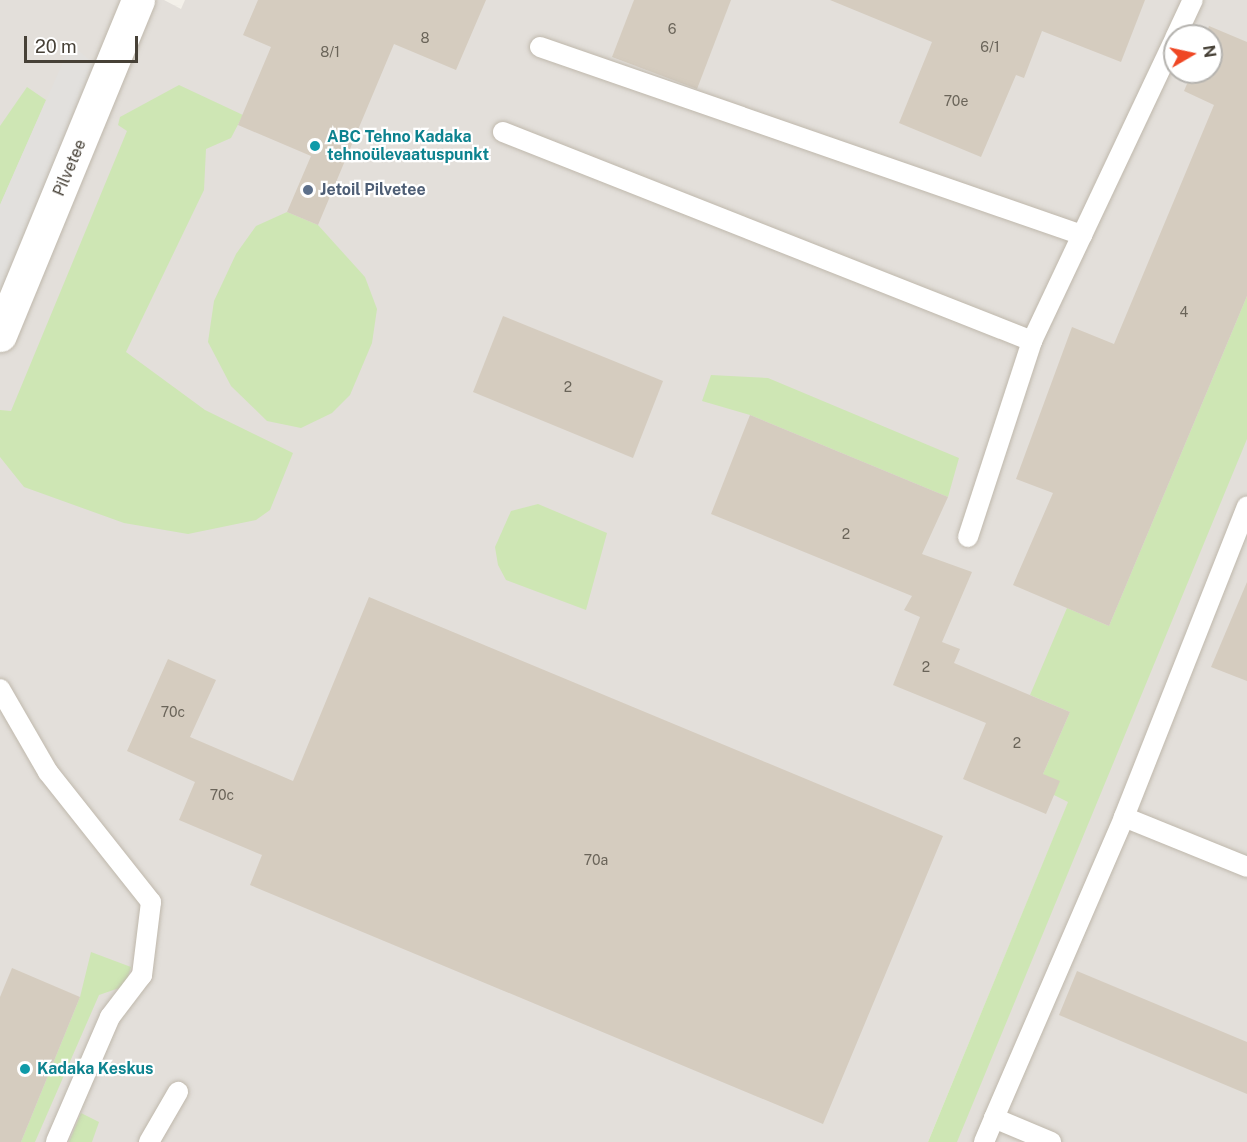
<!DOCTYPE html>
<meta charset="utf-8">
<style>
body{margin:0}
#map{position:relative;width:1247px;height:1142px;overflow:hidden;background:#f3f0e9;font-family:"Public Sans",sans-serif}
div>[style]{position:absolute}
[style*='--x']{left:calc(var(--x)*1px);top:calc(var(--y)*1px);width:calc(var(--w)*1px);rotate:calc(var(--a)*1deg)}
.industrial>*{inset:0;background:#e3dfda}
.green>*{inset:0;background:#cee6b4}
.parking>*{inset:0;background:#e2e0dd}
.building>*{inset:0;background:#d5ccbf}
.roads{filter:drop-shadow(0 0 2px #bfb8ac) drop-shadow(0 0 2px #bfb8ac)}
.lane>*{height:20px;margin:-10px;padding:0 10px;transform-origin:10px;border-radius:10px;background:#fff}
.street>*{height:33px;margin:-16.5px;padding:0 16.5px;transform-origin:16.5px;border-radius:16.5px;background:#fff}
.dots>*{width:16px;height:16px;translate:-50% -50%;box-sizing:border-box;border:3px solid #fff;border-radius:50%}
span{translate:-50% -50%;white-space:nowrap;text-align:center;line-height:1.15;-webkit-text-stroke:4.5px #fff;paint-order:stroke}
.number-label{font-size:14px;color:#6a6459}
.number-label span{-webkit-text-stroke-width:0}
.culture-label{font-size:16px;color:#0d838f;font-weight:700}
.left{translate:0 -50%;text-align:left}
.street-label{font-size:16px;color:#474137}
.service-label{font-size:16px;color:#4e5e75;font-weight:700}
.north{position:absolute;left:1163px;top:24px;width:60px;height:60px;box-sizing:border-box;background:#fff;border:2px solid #b5b3af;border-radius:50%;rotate:81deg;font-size:16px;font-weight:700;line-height:24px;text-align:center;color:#474137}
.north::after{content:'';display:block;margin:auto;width:21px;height:27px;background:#ef4724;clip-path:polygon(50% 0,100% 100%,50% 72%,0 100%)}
.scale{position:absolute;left:24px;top:36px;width:114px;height:27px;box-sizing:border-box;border:3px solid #474137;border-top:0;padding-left:8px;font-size:18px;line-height:21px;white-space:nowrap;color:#474137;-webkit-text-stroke:4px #fff;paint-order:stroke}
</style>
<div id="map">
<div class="industrial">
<i style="clip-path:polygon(evenodd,0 0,164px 0,181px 9px,185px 0,1247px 0,1247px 1142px,930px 1142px,1109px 704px,928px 1142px,0 1142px,0 0,1175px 36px,1211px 36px,1211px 72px,1175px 72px,1175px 36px)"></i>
</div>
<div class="green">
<i style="clip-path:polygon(179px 85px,243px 115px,231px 138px,206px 149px,204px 190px,126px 352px,205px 410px,293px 453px,270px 510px,256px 520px,188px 534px,124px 523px,24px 487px,0 457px,0 410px,11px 411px,127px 131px,118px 125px,120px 117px)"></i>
<i style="clip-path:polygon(27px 87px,46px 100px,0 205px,0 126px)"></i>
<i style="clip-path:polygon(287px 212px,318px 225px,365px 277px,377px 309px,372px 343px,350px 395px,332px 413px,301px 428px,267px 421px,231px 386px,208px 342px,214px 301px,236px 254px,256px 226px)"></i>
<i style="clip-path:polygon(1247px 296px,1247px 439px,957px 1142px,928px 1142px,1068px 802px,1054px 795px,1043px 774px,1070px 712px,1030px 695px,1067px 608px,1109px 626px)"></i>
<i style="clip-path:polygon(711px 375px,768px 378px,959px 458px,948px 497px,750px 415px,702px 401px)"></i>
<i style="clip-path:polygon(538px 504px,607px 533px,586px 610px,506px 580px,498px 565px,495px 547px,511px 511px)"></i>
<i style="clip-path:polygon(91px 952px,131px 967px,125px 986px,99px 995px,35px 1142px,21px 1142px,80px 997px)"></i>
<i style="clip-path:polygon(81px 1113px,99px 1122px,92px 1142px,69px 1142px)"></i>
</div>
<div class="parking">
<i style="clip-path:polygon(71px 44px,108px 76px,0 336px,0 205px)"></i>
</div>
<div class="building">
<i style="clip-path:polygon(258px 0,486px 0,456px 70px,394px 44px,318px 225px,287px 212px,311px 156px,238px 125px,271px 47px,243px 35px)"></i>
<i style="clip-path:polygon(634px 0,731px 0,697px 89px,612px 57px)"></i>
<i style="clip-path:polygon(830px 0,1145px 0,1121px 62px,1042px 31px,1024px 78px,1016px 75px,981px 157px,899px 123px,932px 42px)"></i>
<i style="clip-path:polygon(1209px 26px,1247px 42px,1247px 296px,1109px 626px,1013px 585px,1053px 493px,1016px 479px,1072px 327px,1114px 344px,1214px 105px,1184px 91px,1192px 72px,1211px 72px,1211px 36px,1205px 36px)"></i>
<i style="clip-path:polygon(503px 316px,663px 381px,633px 458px,473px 392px)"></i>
<i style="clip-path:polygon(750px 415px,948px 497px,922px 554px,972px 572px,942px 642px,960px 649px,954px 663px,1070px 712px,1043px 774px,1060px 781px,1046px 814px,963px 779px,986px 723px,893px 685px,920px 617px,904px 610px,912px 596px,711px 514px)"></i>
<i style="clip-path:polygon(1247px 582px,1247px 681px,1211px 667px)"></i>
<i style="clip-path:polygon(369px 597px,943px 836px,823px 1124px,250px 885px,262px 855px,179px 820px,195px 782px,127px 751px,168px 659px,216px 680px,190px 737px,293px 781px)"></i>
<i style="clip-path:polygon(12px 968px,80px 997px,21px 1142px,0 1142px,0 997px)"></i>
<i style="clip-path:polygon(1077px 971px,1247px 1042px,1247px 1094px,1059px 1015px)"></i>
</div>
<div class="roads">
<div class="lane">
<i style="--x:1176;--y:36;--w:40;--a:-65"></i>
<i style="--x:540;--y:47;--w:574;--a:19.13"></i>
<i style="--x:503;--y:132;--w:569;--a:21.56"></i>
<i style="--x:968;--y:537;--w:206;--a:-71.9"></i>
<i style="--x:1032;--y:341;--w:335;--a:-64.7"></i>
<i style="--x:0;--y:689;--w:96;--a:60"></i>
<i style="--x:48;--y:772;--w:166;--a:51.6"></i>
<i style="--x:151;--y:902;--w:74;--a:97"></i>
<i style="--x:142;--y:975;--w:53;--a:127.3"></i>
<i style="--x:110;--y:1017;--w:136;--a:113.4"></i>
<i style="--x:1124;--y:817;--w:133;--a:22.1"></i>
<i style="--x:994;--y:1118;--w:328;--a:-66.6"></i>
<i style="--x:1124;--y:817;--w:334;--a:-68.4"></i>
<i style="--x:149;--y:1142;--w:58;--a:-59.9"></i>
<i style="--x:984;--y:1142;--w:26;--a:-67"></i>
<i style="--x:994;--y:1118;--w:62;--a:22.8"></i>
</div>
<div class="street">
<i style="--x:0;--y:335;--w:362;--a:-67.6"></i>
</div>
</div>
<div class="dots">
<i style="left:315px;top:146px;background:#0f9aa8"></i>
<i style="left:308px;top:190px;background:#5c6f8a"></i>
<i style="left:25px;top:1069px;background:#0f9aa8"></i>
</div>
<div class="number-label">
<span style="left:672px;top:29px">6</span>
<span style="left:425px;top:38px">8</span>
<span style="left:990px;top:47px">6/1</span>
<span style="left:330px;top:52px">8/1</span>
<span style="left:956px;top:101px">70e</span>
<span style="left:1184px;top:312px">4</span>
<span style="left:568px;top:387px">2</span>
<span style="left:846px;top:534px">2</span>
<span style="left:926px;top:667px">2</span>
<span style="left:173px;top:712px">70c</span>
<span style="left:1017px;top:743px">2</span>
<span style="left:222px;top:795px">70c</span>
<span style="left:596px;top:860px">70a</span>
</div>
<div class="culture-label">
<span class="left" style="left:327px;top:146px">ABC Tehno Kadaka<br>tehnoülevaatuspunkt</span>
<span class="left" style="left:37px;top:1069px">Kadaka Keskus</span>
</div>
<div class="street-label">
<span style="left:70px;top:168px;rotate:-67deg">Pilvetee</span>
</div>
<div class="service-label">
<span class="left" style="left:320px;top:190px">Jetoil Pilvetee</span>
</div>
<div class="north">N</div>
<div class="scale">20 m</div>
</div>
